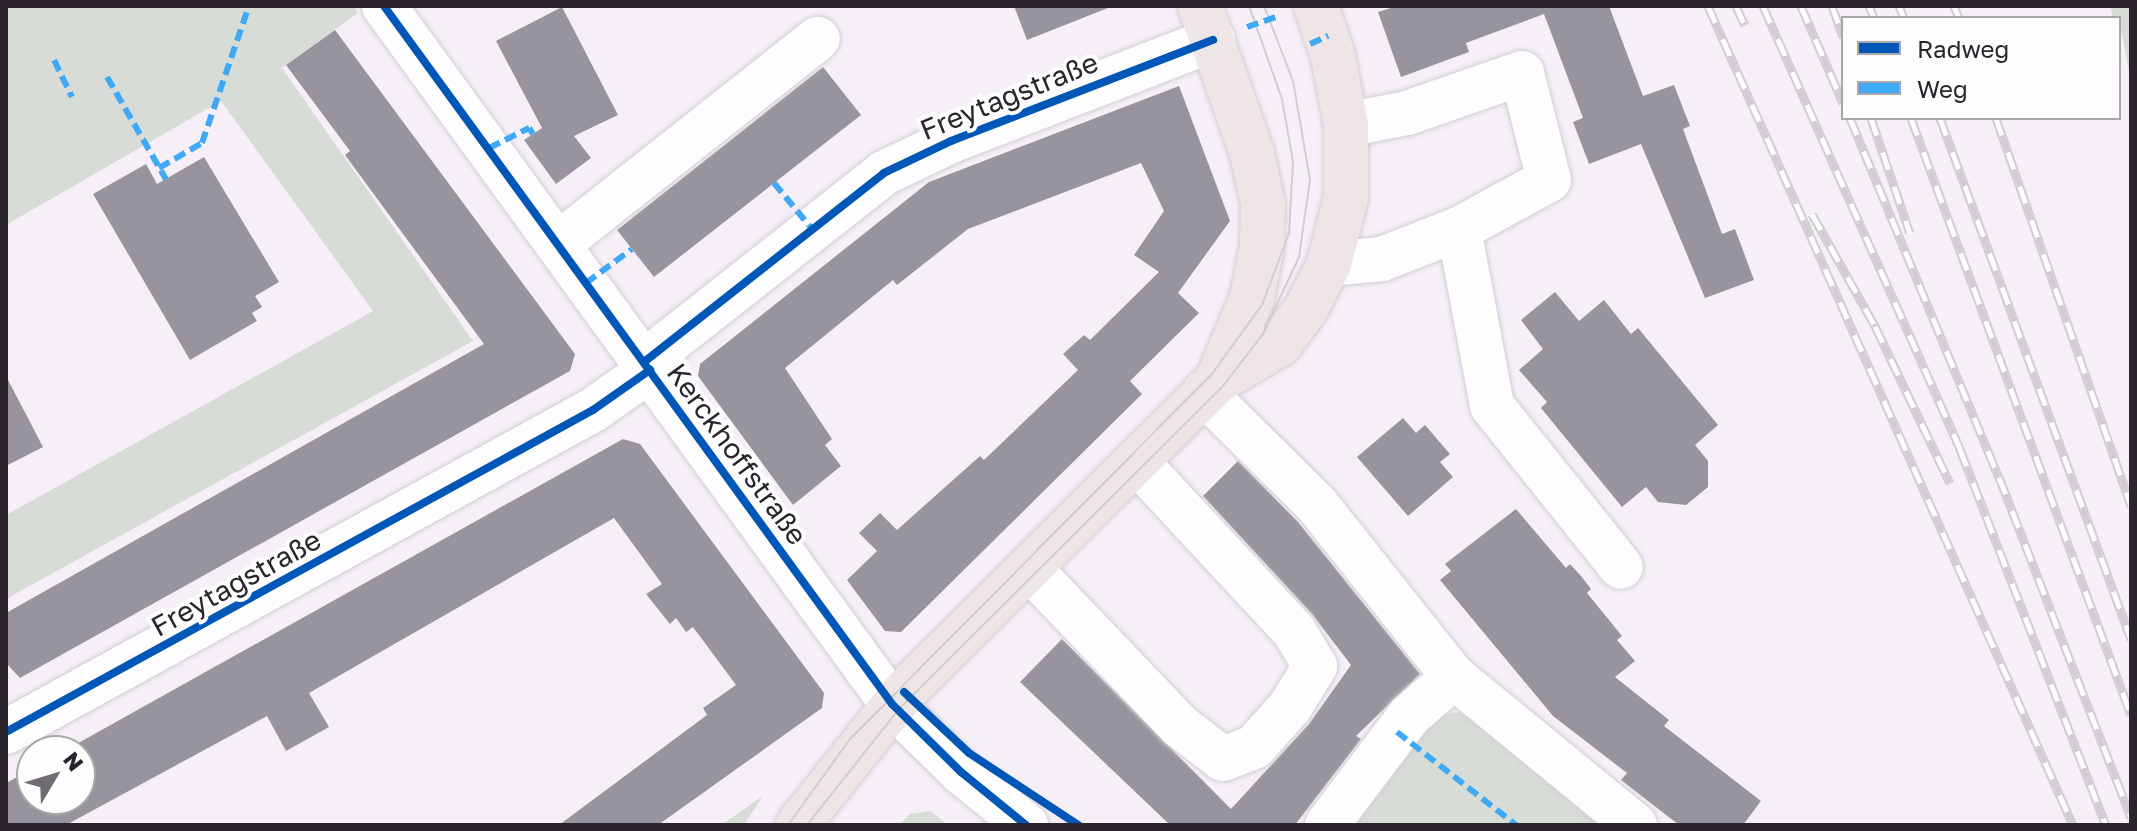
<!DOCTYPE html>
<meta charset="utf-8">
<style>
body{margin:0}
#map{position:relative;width:2137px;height:831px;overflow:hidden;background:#f6eff8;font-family:"Golos Text",sans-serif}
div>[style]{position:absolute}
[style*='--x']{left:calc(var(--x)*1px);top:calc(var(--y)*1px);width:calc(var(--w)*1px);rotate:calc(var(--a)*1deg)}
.green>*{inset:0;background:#d8dcd7}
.building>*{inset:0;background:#98949d}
.roads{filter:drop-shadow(0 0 2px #d2cdd4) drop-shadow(0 0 2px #d2cdd4)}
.minor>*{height:44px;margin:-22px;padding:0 22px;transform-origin:22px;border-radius:22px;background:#fefdfe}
.major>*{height:44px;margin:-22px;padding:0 22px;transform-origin:22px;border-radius:22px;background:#eee6e6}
.tram>*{height:2px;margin:-1px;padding:0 1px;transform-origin:1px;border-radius:1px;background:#d0ced0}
.rail>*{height:9px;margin-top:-4.5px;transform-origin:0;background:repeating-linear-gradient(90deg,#fdfdfd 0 18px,#d0ced0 0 36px);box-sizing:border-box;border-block:2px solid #d0ced0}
.quiet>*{height:6px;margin-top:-3px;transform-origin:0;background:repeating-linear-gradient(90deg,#3fa9f5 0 12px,transparent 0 18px)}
.cycleway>*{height:8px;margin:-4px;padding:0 4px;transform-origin:4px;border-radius:4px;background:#0057b8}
span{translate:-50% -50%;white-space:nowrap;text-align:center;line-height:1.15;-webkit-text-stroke:8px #fdfdfd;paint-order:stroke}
.street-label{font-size:28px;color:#2a252c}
.frame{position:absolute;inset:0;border:8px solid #2a252c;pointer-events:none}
.legend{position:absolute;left:1841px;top:16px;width:280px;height:104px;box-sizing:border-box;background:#fdfdfd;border:2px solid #a9a7a9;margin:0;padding:10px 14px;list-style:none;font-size:24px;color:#2a252c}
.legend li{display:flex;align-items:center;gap:16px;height:40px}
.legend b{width:40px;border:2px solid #a9a7a9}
.north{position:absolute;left:16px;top:735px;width:80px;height:80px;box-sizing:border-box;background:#fdfdfd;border:2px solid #a9a7a9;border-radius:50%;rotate:52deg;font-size:22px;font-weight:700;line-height:32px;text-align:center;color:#2a252c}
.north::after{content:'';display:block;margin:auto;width:28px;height:36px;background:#716c73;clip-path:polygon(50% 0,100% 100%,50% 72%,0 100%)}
</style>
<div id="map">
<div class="green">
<i style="clip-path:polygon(6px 6px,355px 6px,358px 13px,282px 68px,473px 341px,6px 599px,6px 515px,373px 311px,221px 101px,6px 225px)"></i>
<i style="clip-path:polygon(2110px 6px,2131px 6px,2131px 83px,2119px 18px,2113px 18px)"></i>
<i style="clip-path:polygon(1460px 712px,1605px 825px,1340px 825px,1428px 717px)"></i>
<i style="clip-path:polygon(763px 796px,744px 825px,721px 825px)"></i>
<i style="clip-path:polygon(931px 811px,947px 825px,899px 825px,910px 814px)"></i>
</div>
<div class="building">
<i style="clip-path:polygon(1014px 6px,1108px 6px,1108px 8px,1027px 40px)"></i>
<i style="clip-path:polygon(1397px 6px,1609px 6px,1643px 96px,1674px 85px,1690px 126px,1683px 129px,1722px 234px,1735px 229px,1754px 280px,1705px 298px,1641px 144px,1589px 164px,1573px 122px,1583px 118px,1544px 14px,1466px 43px,1469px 52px,1401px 77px,1378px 12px)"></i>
<i style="clip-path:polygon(562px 7px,618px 115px,574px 136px,591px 158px,556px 184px,524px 140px,542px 128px,496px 41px)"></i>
<i style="clip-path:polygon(335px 30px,575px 354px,570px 371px,20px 678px,6px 663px,6px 613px,484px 344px,345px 155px,350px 151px,286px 65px)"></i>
<i style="clip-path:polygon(823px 67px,861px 115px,654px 277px,617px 230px)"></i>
<i style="clip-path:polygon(1179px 86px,1230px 221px,1178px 293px,1199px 313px,1130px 381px,1142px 394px,901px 632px,885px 631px,847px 580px,877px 551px,859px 533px,880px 513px,897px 530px,980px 456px,984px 460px,1078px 370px,1063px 354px,1084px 335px,1090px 340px,1159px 272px,1134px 255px,1164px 211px,1141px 163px,968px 229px,897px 285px,893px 280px,785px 368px,832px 439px,825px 445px,841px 466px,793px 505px,698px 376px,700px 364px,929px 182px)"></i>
<i style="clip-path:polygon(204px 157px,279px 282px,255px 296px,262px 307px,252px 313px,257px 321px,190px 360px,93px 194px,146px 164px,157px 184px)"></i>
<i style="clip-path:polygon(1555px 292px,1579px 321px,1604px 300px,1631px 334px,1638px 328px,1718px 425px,1695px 445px,1708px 461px,1708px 487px,1686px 505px,1658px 502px,1646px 487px,1622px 507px,1541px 408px,1547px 402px,1519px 370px,1543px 349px,1521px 320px)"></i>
<i style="clip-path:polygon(6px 376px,43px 447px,6px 466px)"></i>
<i style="clip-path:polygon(1403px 418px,1416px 433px,1425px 425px,1450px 454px,1440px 462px,1453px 477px,1408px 516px,1357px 457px)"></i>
<i style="clip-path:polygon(623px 439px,640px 444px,824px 693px,822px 708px,658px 825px,559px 825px,707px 715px,703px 708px,736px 685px,693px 627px,686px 632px,676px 618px,670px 624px,646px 594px,662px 584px,614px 518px,309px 693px,329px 727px,286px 751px,267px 716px,66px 825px,6px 825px,6px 783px,32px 769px,32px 799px,80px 799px,80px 751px,64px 751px)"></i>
<i style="clip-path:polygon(1238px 461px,1298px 522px,1420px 674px,1356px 736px,1361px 739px,1295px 825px,1170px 825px,1020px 682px,1062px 639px,1231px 809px,1309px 724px,1351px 665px,1312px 614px,1203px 496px)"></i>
<i style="clip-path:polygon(1516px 509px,1566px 568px,1570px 564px,1581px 576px,1591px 589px,1587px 593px,1622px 636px,1617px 640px,1635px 661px,1615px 677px,1669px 720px,1664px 726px,1761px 801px,1743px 825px,1679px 825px,1621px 780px,1627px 773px,1553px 716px,1440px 580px,1451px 571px,1445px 564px)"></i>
</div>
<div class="roads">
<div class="minor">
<i style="--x:384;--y:6;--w:863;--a:53.95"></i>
<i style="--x:892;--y:704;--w:97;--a:44.6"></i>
<i style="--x:961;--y:772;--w:84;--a:39.2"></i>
<i style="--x:1459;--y:229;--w:180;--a:79.4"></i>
<i style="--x:1492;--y:406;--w:206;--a:51.3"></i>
<i style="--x:558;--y:244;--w:331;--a:-38.3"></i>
<i style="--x:1329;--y:264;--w:53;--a:-5.4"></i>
<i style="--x:1382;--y:259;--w:83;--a:-21.3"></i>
<i style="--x:1459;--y:229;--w:102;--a:-28.6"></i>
<i style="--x:1549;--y:180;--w:110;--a:-104.2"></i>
<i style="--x:1522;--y:73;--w:122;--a:160.8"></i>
<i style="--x:1407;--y:113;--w:62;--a:168.9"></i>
<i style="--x:644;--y:362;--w:305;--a:-38.2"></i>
<i style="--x:884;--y:173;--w:74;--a:-25.5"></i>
<i style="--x:951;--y:141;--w:281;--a:-21.1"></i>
<i style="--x:1204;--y:393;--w:159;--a:44.7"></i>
<i style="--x:1317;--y:505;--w:220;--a:51.5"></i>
<i style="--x:1029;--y:568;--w:219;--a:46.3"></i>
<i style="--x:1180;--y:726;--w:54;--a:37.5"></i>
<i style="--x:1223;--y:759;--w:33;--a:-21"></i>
<i style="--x:1254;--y:747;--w:54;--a:-48"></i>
<i style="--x:1290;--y:707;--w:48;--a:-58.6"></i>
<i style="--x:1315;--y:666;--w:41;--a:-121"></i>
<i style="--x:1294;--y:631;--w:232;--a:-132.9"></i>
<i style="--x:6;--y:732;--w:670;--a:-28.75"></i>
<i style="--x:593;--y:410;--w:70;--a:-35.1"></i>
<i style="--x:1327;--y:825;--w:136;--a:-53"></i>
<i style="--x:1409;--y:716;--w:60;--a:-40.9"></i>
<i style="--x:1454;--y:677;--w:234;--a:39.3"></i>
</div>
<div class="major">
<i style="--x:1200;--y:6;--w:156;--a:70.5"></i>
<i style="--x:1252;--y:153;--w:52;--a:77.8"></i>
<i style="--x:1263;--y:204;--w:43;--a:91.3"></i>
<i style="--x:1262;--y:247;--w:52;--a:101.1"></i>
<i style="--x:1252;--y:298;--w:90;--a:112.9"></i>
<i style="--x:798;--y:825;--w:170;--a:-51.4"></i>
<i style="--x:904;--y:692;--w:441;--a:-44.8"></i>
<i style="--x:1217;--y:381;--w:73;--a:-30.4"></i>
<i style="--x:1280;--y:344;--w:44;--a:-53.4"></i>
<i style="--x:1306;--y:309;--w:51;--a:-62.9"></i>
<i style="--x:1329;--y:264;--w:68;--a:-75.6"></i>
<i style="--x:1346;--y:198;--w:73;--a:-90"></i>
<i style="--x:1346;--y:125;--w:70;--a:-100.7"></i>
<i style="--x:1333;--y:56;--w:53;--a:-108.8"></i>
</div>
</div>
<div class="tram">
<i style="--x:788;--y:825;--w:106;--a:-54.2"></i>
<i style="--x:850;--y:739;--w:514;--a:-45.24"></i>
<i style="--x:1212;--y:374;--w:85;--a:-54.1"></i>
<i style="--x:1262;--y:305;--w:77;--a:-69.4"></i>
<i style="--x:1289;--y:233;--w:71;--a:-86.8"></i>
<i style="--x:1293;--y:162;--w:64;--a:-99.9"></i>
<i style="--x:1282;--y:99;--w:99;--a:-109.5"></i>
<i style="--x:807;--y:825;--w:147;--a:-51.6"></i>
<i style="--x:898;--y:710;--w:459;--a:-44.9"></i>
<i style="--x:1223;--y:386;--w:66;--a:-52.4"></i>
<i style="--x:1263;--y:334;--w:85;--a:-64.9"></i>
<i style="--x:1299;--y:257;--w:78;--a:-81.9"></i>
<i style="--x:1310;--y:180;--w:100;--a:-99.7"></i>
<i style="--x:1293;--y:81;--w:80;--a:-111.1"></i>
</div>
<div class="rail">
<i style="--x:1708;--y:6;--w:897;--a:65.98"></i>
<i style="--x:1736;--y:6;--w:21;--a:65"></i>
<i style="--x:1763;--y:6;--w:485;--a:66"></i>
<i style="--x:1960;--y:449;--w:403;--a:68.8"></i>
<i style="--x:1801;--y:6;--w:106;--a:66.6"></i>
<i style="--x:1832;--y:6;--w:33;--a:70"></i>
<i style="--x:1869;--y:6;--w:13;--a:67"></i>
<i style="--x:1899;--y:6;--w:13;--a:67"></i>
<i style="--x:1954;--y:6;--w:13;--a:67"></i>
<i style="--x:1850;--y:118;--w:389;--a:67.5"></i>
<i style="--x:1999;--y:477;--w:365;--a:68.8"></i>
<i style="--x:1871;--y:118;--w:121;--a:71.3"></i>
<i style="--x:1911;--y:118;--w:636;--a:69.77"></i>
<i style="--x:1940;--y:118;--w:555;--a:69.87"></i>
<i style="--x:1996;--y:118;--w:411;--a:70.8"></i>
<i style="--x:1812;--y:214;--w:129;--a:60.6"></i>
<i style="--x:1875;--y:326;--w:174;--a:64.5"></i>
</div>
<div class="quiet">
<i style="--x:1247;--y:27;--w:34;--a:-19"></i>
<i style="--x:1310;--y:44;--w:20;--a:-24"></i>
<i style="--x:54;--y:60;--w:41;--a:64.1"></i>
<i style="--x:107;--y:77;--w:118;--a:60"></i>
<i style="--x:489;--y:148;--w:45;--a:-26.6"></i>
<i style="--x:529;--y:128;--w:7;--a:56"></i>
<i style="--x:159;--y:168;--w:50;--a:-30.2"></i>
<i style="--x:202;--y:143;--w:145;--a:-71.1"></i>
<i style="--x:774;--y:183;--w:60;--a:50.4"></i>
<i style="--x:586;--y:283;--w:57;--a:-36.5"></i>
<i style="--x:1397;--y:732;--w:151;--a:38"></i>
</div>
<div class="cycleway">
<i style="--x:384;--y:6;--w:863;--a:53.95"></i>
<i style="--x:892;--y:704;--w:97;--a:44.6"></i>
<i style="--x:961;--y:772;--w:84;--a:39.2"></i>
<i style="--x:644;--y:362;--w:305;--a:-38.2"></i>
<i style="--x:884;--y:173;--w:74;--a:-25.5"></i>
<i style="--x:951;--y:141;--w:281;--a:-21.1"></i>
<i style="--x:904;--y:692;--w:89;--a:43.2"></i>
<i style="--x:969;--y:753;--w:131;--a:33.4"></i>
<i style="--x:6;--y:732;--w:670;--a:-28.75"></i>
<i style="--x:593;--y:410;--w:70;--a:-35.1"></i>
</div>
<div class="street-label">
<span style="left:1009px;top:96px;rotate:-22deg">Freytagstraße</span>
<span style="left:737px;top:454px;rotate:54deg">Kerckhoffstraße</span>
<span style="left:236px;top:583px;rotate:-29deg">Freytagstraße</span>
</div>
<div class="frame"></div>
<ul class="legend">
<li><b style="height:10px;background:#0057b8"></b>Radweg</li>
<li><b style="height:10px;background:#3fa9f5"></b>Weg</li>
</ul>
<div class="north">N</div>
</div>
